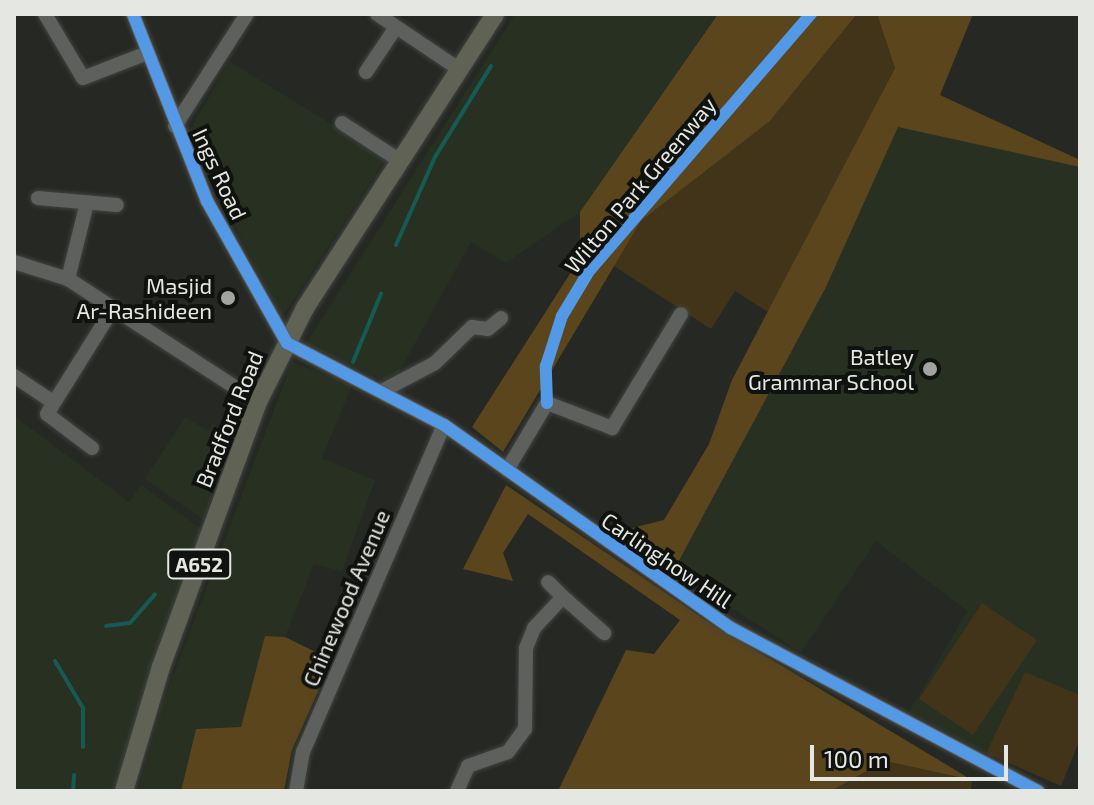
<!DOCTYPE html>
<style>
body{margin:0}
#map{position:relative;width:1094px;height:805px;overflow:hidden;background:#252823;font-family:"Exo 2",sans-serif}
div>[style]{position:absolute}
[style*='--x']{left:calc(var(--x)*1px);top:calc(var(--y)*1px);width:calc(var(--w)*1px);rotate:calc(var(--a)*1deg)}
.built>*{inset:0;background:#283022}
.green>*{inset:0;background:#423419}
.forest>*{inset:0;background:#5b451c}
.stream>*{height:4px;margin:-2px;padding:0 2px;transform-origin:2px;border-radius:2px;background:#155a53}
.roads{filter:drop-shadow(0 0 2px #414440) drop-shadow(0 0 2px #414440)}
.minor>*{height:14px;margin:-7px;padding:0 7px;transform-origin:7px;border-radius:7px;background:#5e605d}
.major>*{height:18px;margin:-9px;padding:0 9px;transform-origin:9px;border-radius:9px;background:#606256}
.cycleway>*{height:12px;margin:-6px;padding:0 6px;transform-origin:6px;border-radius:6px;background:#5399e6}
.dots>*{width:22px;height:22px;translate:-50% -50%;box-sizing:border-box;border:4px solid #0f120e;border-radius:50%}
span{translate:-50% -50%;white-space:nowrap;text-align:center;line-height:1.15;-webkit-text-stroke:8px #0f120e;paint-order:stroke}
.shield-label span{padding:2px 6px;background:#0f120e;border:2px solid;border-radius:6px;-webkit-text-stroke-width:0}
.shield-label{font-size:20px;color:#e5e8e2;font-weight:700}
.street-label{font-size:22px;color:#e5e8e2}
.poi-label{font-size:22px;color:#e5e8e2}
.right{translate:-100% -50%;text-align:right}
.frame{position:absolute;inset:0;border:16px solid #e5e8e2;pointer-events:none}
.scale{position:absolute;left:810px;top:745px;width:198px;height:36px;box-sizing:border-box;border:4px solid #e5e8e2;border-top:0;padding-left:10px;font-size:24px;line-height:28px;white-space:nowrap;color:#e5e8e2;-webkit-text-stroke:6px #0f120e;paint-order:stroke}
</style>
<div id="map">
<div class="built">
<i style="clip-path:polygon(515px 14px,718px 14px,580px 212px,506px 263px,471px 242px,399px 372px,383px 380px,306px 344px)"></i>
<i style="clip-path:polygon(229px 61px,386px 158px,281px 319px,189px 132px)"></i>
<i style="clip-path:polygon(898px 126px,1080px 167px,1080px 695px,1025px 672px,986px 753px,909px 712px,967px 611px,876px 541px,801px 653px,674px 570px,826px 287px)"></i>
<i style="clip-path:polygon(292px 362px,352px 385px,322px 458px,375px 480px,342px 571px,314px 564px,285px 637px,265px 637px,241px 728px,196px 729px,181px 791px,138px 791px,162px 705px)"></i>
<i style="clip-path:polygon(14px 416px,129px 502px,141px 485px,203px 530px,161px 638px,117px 791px,14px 791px)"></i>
<i style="clip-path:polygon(185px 417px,208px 431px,213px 424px,230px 433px,204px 520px,145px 479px)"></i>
</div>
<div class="green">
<i style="clip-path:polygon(857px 14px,877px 14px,895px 68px,768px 312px,735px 291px,711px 329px,614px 266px,641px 221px,770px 121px)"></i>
<i style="clip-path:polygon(982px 603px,1037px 640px,973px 735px,919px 699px)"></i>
<i style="clip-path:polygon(1025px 672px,1080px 695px,1080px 739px,1061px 786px,986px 753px)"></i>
<i style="clip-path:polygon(885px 761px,972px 780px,971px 791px,831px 791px)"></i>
</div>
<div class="forest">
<i style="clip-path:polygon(718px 14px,857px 14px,770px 121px,641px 221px,503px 452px,472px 427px,580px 258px,580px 212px)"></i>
<i style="clip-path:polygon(877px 14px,973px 14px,940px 95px,1080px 160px,1080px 167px,898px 127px,826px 287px,674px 570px,616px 532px,664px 520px,709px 444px,732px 380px,895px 68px)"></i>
<i style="clip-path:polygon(506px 485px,707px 621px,972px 780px,885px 761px,831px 791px,558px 791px,626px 650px,654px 654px,680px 620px,528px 514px,503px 553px,513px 581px,463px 569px)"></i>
<i style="clip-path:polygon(265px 636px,285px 637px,332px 660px,292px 750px,284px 791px,181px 791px,196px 729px,241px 727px)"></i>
</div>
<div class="stream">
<i style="--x:396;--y:245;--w:96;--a:-66.1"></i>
<i style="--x:435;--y:157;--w:107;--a:-58.4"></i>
<i style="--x:353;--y:362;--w:74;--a:-67.6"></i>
<i style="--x:106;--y:626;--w:24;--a:-7"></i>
<i style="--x:130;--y:623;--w:38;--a:-49"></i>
<i style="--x:55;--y:661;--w:55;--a:59.2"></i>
<i style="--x:83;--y:708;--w:39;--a:90"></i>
<i style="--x:73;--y:791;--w:16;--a:-86"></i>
</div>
<div class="roads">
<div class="minor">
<i style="--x:45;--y:14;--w:74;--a:59.3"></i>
<i style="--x:83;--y:78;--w:69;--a:-21.3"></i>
<i style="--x:133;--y:14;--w:201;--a:68.4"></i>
<i style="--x:207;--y:201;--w:163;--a:60.6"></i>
<i style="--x:287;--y:343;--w:177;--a:27.6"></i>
<i style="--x:444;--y:425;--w:352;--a:35.3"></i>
<i style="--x:731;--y:628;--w:348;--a:28"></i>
<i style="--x:377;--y:14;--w:99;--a:33.9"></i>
<i style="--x:366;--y:72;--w:54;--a:-56.3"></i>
<i style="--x:342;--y:123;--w:68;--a:33"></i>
<i style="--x:175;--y:126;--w:133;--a:-57.3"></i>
<i style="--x:38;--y:198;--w:79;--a:5.1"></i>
<i style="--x:14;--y:262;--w:57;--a:17.5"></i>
<i style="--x:68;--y:279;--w:226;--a:32.9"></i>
<i style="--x:68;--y:279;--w:78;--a:-76"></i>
<i style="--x:14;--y:376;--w:47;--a:33.7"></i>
<i style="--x:382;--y:391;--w:60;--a:-27.8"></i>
<i style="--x:435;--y:363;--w:52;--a:-44.2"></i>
<i style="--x:472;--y:327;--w:16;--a:7"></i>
<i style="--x:488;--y:329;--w:17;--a:-40"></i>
<i style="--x:92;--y:448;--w:56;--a:-142.9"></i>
<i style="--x:47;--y:414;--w:123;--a:-58"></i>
<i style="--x:507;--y:470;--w:78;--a:-59.2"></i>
<i style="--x:547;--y:403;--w:70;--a:21"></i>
<i style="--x:612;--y:428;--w:133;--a:-58.8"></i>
<i style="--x:563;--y:597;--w:55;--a:41.3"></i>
<i style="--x:296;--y:791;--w:40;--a:-80"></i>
<i style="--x:303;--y:752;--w:356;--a:-66.7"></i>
<i style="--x:457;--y:791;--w:27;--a:-66"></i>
<i style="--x:468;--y:766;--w:42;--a:-19.3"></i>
<i style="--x:508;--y:752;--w:29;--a:-54"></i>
<i style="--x:525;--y:729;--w:81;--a:-89.3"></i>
<i style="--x:526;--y:648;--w:22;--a:-68"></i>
<i style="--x:534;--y:628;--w:42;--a:-46.9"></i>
<i style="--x:563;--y:597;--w:21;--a:-135"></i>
</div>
<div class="major">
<i style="--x:124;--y:791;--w:129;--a:-73.4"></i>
<i style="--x:161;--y:667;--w:282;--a:-69.9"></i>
<i style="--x:258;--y:402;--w:105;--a:-63.4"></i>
<i style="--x:305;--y:308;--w:350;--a:-57.1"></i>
</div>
</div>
<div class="cycleway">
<i style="--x:133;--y:14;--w:201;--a:68.4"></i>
<i style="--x:207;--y:201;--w:163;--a:60.6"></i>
<i style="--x:287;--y:343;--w:177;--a:27.6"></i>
<i style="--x:444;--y:425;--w:352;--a:35.3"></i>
<i style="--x:731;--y:628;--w:348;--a:28"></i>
<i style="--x:547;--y:403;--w:37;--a:-92"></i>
<i style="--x:546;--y:366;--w:52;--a:-72.3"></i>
<i style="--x:562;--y:316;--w:52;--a:-59"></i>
<i style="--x:589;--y:271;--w:340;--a:-49.2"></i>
</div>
<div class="dots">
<i style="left:228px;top:298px;background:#a2a59f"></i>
<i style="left:930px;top:369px;background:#a2a59f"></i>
</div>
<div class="shield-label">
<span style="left:199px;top:564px">A652</span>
</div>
<div class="street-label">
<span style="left:220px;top:174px;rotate:65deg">Ings Road</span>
<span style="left:640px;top:185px;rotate:-50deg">Wilton Park Greenway</span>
<span style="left:229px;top:419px;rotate:-68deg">Bradford Road</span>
<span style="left:667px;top:560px;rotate:34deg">Carlinghow Hill</span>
<span style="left:346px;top:598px;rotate:-67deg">Chinewood Avenue</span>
</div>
<div class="poi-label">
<span class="right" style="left:212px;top:298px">Masjid<br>Ar-Rashideen</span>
<span class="right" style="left:914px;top:369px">Batley<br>Grammar School</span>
</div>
<div class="frame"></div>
<div class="scale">100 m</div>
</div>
